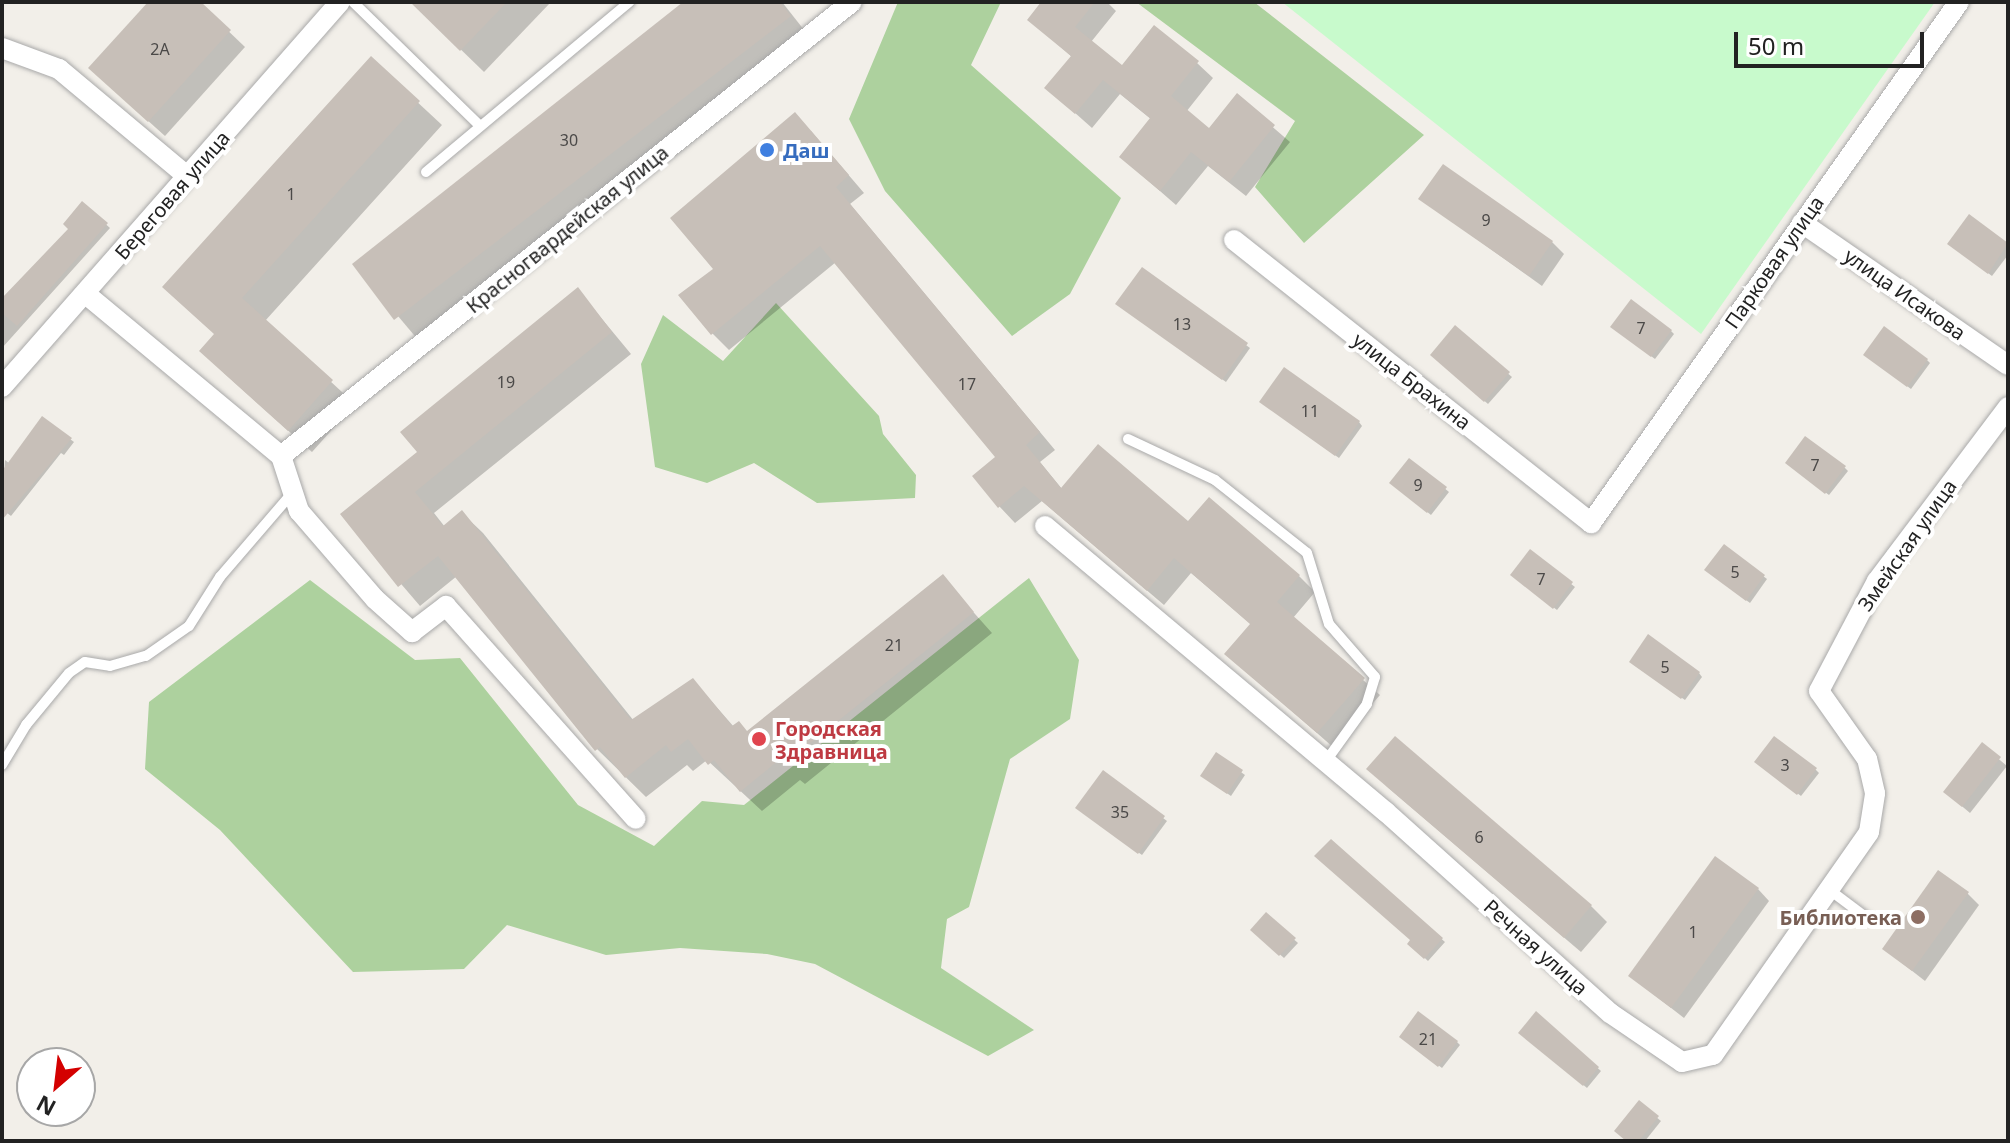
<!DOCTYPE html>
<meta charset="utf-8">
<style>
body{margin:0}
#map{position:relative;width:2010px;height:1143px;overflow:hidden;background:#f2efe9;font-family:"Noto Sans",sans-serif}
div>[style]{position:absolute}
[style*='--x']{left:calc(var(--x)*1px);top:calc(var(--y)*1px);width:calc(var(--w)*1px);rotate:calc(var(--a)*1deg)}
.forest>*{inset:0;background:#add19e}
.park>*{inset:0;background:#c8facc}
.shadow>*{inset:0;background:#0003}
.building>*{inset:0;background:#c7bfb8}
.roads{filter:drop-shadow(0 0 2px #a9a9a9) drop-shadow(0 0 2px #a9a9a9)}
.service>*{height:10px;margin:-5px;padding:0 5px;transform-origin:5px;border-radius:5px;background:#fff}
.minor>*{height:20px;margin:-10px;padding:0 10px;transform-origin:10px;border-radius:10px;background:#fff}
.dots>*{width:22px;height:22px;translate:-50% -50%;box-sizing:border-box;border:4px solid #fff;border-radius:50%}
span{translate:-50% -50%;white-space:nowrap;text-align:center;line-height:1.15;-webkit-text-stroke:8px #fff;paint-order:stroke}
.number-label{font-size:16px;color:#4b4948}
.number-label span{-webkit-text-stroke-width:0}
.shop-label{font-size:20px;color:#366cbe;font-weight:700}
.left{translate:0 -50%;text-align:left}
.street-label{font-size:20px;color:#222}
.health-label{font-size:20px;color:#be3a42;font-weight:700}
.education-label{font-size:20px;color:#785e54;font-weight:700}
.right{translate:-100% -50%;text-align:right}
.frame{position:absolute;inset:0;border:4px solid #222;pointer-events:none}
.north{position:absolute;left:16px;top:1047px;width:80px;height:80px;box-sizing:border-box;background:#fff;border:2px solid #a7a7a7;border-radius:50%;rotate:208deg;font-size:22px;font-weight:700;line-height:32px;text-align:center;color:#222}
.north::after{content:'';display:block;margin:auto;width:28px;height:36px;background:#d40000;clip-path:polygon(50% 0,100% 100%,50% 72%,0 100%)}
.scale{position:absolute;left:1734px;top:32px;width:190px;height:36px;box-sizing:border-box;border:4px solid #222;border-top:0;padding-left:10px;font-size:24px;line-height:28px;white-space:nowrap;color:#222;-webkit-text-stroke:6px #fff;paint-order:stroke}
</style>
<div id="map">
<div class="forest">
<i style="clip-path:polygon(898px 2px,1001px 2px,971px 65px,1121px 198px,1070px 294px,1012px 336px,885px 191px,849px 119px)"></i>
<i style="clip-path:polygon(1136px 2px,1254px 2px,1424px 135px,1304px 243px,1255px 187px,1295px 121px)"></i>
<i style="clip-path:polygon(776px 303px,879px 416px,883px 434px,916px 475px,915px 498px,817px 503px,754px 463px,707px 483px,655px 467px,641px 364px,663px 315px,723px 361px)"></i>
<i style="clip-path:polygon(1029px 578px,1079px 660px,1070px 719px,1010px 759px,969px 907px,947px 919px,941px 968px,1034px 1030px,988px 1056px,815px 964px,767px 954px,680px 948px,606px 955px,507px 925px,464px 969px,353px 972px,220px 830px,145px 769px,149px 702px,310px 580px,415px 660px,460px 658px,578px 805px,654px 846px,702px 801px,744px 805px)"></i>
</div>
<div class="park">
<i style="clip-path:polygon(1282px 2px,1935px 2px,1701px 334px)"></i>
</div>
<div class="shadow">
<i style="clip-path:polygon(151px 2px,198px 2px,245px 47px,165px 136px,107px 84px)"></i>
<i style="clip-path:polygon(420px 2px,551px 2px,484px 72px,416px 6px)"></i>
<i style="clip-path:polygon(686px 2px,782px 2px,812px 40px,419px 341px,355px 265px)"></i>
<i style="clip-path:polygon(1044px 2px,1107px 2px,1116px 11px,1091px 42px,1123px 67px,1197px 63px,1213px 78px,1186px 112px,1210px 131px,1237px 96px,1290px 142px,1246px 196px,1208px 166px,1176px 205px,1121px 157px,1152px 120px,1120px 94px,1092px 128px,1047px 88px,1072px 57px,1030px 20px)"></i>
<i style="clip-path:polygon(371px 59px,442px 125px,265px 321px,355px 404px,312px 452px,224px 373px,216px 335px)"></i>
<i style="clip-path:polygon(811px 131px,864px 193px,850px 204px,1055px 450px,1040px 462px,1062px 489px,1188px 524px,1299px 576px,1315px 592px,1293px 618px,1380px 695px,1334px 748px,1227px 654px,1252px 625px,1191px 573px,1164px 605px,1042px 501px,1015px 523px,999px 506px,998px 457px,836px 262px,729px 350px,713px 334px,681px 296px,716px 269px)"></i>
<i style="clip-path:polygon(1421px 199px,1552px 242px,1564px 254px,1542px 286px)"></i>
<i style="clip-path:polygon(83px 204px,110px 228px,2px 348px,2px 304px,70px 229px)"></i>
<i style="clip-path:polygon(1969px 217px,2008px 245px,2008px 255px,1992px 276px,1953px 247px)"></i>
<i style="clip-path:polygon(1142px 270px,1250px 348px,1226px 382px,1121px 307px)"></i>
<i style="clip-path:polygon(578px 290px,631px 354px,434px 513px,445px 527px,462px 513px,483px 533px,634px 721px,693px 680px,734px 727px,748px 733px,942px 577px,992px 633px,805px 784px,800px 780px,762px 811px,707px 760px,693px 771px,687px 765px,646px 797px,597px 749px,457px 576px,420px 606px,342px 515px,420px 453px)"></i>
<i style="clip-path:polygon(1455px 328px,1512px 377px,1488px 404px,1432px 355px)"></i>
<i style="clip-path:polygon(1616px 330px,1671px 331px,1674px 334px,1655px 359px)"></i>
<i style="clip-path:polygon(1869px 358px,1927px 360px,1930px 363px,1911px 389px)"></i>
<i style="clip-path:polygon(1265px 405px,1359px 422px,1362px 426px,1339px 458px)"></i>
<i style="clip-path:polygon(70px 439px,74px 442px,64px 455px,61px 453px,11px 516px,2px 509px,5px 460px,10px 464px)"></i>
<i style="clip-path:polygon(1410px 460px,1449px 492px,1431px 515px,1395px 486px)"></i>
<i style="clip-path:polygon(1790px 466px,1845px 468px,1848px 471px,1829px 495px)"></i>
<i style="clip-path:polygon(1724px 547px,1767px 579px,1750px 603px,1710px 573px)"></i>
<i style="clip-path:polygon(1530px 552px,1575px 587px,1557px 610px,1516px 578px)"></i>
<i style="clip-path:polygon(1634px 665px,1699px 673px,1702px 677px,1685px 700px)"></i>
<i style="clip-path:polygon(1982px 745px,2007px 766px,1970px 813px,1945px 792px)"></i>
<i style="clip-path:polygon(1217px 755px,1245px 775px,1231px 796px,1206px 779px)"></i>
<i style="clip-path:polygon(1760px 765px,1816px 770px,1819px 773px,1801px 796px)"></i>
<i style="clip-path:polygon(1103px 773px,1167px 821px,1142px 855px,1081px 811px)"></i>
<i style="clip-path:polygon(1385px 785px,1591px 906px,1607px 922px,1581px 952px)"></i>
<i style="clip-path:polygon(1331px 841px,1445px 942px,1428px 961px,1410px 944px,1413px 940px)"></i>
<i style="clip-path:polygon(1758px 889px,1769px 901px,1684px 1018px,1630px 976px)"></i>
<i style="clip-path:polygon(1967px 893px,1979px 905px,1925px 981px,1884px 949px)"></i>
<i style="clip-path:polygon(1266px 915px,1298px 943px,1284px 958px,1252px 930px)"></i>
<i style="clip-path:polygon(1536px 1014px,1601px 1071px,1587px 1088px,1521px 1032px)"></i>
<i style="clip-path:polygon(1405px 1040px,1457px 1042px,1460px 1045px,1442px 1068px)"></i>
<i style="clip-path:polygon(1639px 1103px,1661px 1121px,1645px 1141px,1628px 1141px)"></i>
</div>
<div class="building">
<i style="clip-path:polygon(148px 2px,201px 2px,231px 30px,148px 122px,88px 68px)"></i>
<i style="clip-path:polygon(410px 2px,507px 2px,460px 51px)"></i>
<i style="clip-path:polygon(683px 2px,780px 2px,791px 16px,394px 320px,352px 264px)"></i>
<i style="clip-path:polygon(1041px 2px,1095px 2px,1075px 27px,1122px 65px,1154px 25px,1199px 61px,1171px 96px,1209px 128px,1237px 93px,1275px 125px,1229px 182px,1191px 152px,1160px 191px,1119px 157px,1150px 118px,1103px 80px,1075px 114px,1044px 88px,1071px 56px,1027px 20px)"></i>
<i style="clip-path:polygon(371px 56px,420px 101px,242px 298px,333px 380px,288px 431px,199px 351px,214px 334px,162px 287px)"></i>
<i style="clip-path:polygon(795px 112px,849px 175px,836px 187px,1040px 432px,1026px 445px,1061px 488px,1098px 444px,1188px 521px,1209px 497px,1300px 575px,1277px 602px,1365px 678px,1317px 733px,1224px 654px,1250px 624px,1174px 558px,1147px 591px,1024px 486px,998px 508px,972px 476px,995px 457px,820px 246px,711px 335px,678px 295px,713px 269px,670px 218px)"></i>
<i style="clip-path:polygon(1443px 164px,1553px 241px,1529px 276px,1418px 199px)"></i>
<i style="clip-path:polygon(82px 201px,108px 223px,17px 326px,2px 313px,2px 298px,68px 229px,63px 224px)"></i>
<i style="clip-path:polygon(1969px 214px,2008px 243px,1988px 274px,1947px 244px)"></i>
<i style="clip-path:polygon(1142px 267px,1248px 343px,1222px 380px,1115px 304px)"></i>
<i style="clip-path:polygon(578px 287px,612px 332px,415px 492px,443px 526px,462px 510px,631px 720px,693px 678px,732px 726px,739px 721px,747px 731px,943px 574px,974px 612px,783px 765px,779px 760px,740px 792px,714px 760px,708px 765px,688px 739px,671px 752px,666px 745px,625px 778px,600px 747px,595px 751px,438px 556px,398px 587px,340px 514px,417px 452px,400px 432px)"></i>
<i style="clip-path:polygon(1631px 299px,1672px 330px,1651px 357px,1610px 327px)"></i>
<i style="clip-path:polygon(1455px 325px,1510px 372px,1484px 402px,1430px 355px)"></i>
<i style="clip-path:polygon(1884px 326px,1928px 359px,1907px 387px,1863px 355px)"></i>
<i style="clip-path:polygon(1284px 367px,1360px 421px,1335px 456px,1259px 402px)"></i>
<i style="clip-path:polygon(42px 416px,72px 438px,2px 520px,2px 471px)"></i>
<i style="clip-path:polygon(1805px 436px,1846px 466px,1825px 494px,1785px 463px)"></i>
<i style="clip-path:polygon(1409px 458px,1447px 487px,1427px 513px,1389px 483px)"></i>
<i style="clip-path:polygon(1724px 544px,1765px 575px,1746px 601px,1704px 570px)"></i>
<i style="clip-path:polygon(1530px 549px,1573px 582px,1553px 609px,1510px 575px)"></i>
<i style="clip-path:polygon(1648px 634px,1700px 672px,1681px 699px,1629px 662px)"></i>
<i style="clip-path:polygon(1395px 736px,1592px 905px,1564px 938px,1366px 769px)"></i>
<i style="clip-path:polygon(1774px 736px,1817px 768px,1797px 795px,1754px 762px)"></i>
<i style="clip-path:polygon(1982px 742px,2001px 757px,1962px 807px,1943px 792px)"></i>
<i style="clip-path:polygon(1216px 752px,1243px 770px,1227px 794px,1200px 776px)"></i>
<i style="clip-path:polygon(1103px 770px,1165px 816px,1138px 854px,1075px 808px)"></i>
<i style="clip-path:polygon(1331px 839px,1443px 938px,1424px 959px,1407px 944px,1410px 940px,1314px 856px)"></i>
<i style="clip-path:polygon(1715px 856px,1759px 888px,1671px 1008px,1628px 976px)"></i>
<i style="clip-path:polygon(1938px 870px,1969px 892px,1912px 971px,1882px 949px)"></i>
<i style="clip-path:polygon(1266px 912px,1296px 938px,1279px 956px,1250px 930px)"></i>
<i style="clip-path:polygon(1418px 1011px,1458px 1041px,1438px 1067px,1399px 1037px)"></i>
<i style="clip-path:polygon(1536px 1011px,1599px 1067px,1583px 1086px,1518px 1033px)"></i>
<i style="clip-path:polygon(1639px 1100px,1659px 1116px,1639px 1141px,1626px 1141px,1614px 1131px)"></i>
</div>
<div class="roads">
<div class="service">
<i style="--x:353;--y:2;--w:176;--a:44.3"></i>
<i style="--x:426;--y:172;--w:265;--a:-39.9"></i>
<i style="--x:1128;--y:439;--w:96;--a:25.2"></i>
<i style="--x:1215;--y:480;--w:117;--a:38.4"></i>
<i style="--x:1307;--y:553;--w:74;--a:72.8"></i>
<i style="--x:1329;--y:624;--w:70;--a:49"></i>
<i style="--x:1375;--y:677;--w:28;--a:107"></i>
<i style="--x:1367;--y:704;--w:70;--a:125.7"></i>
<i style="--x:2;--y:765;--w:47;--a:-59"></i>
<i style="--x:26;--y:725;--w:67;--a:-50.4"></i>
<i style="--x:69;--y:673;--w:19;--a:-35"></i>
<i style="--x:85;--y:662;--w:25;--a:9"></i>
<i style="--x:110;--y:666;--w:37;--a:-16"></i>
<i style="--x:146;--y:656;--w:52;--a:-34.9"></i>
<i style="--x:189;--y:626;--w:58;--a:-57.7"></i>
<i style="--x:220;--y:577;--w:112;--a:-49.3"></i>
<i style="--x:1831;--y:891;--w:45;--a:36.9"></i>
</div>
<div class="minor">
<i style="--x:2;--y:48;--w:61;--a:20.2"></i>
<i style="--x:59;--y:69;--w:167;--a:39.9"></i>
<i style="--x:1802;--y:223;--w:250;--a:34.6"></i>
<i style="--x:1234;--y:240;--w:456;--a:38.4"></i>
<i style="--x:1591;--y:523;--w:638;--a:-54.77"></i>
<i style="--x:87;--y:295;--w:252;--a:39.7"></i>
<i style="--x:281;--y:456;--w:58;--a:71.9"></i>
<i style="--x:299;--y:511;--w:116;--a:49.2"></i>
<i style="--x:375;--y:599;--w:50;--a:41.7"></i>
<i style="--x:412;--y:632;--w:43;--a:-37.4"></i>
<i style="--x:446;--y:606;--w:285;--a:48.3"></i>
<i style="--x:2;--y:387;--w:512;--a:-48.72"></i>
<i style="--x:281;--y:456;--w:729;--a:-38.49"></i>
<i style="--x:1045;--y:526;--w:445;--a:40"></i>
<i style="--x:1386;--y:812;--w:301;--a:41.9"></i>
<i style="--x:1610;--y:1013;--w:87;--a:34.2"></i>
<i style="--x:1682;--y:1062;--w:32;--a:-13"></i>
<i style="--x:1713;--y:1055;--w:272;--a:-55"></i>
<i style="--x:1869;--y:832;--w:39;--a:-81"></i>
<i style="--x:1875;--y:793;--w:35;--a:-103"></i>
<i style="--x:1867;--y:759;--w:83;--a:-125.2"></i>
<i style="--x:1819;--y:691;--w:124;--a:-62.2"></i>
<i style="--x:1877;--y:581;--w:218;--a:-53"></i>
</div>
</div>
<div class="dots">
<i style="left:767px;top:150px;background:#3f7fe0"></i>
<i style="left:759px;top:739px;background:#e0444e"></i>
<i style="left:1918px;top:917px;background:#8d6e63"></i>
</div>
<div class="number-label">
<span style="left:160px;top:49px">2А</span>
<span style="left:569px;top:140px">30</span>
<span style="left:291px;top:194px">1</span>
<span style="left:1486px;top:220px">9</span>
<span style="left:1182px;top:324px">13</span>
<span style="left:1641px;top:328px">7</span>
<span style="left:506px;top:382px">19</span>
<span style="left:967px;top:384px">17</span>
<span style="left:1310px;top:411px">11</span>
<span style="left:1815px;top:465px">7</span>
<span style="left:1418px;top:485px">9</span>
<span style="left:1735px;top:572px">5</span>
<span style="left:1541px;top:579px">7</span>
<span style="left:894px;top:645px">21</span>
<span style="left:1665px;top:667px">5</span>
<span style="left:1785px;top:765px">3</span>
<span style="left:1120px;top:812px">35</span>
<span style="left:1479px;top:837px">6</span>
<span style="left:1693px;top:932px">1</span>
<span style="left:1428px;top:1039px">21</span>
</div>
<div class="shop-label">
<span class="left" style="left:783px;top:150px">Даш</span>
</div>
<div class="street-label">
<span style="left:172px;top:195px;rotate:-49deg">Береговая улица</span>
<span style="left:567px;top:229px;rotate:-39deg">Красногвардейская улица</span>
<span style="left:1774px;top:262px;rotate:-55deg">Парковая улица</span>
<span style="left:1905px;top:294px;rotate:35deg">улица Исакова</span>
<span style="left:1412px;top:381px;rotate:38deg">улица Брахина</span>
<span style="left:1907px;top:545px;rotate:-55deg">Змейская улица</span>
<span style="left:1536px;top:947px;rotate:42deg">Речная улица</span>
</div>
<div class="health-label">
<span class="left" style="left:775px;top:740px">Городская<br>Здравница</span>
</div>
<div class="education-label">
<span class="right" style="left:1902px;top:917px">Библиотека</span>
</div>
<div class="frame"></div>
<div class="north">N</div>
<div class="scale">50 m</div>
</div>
